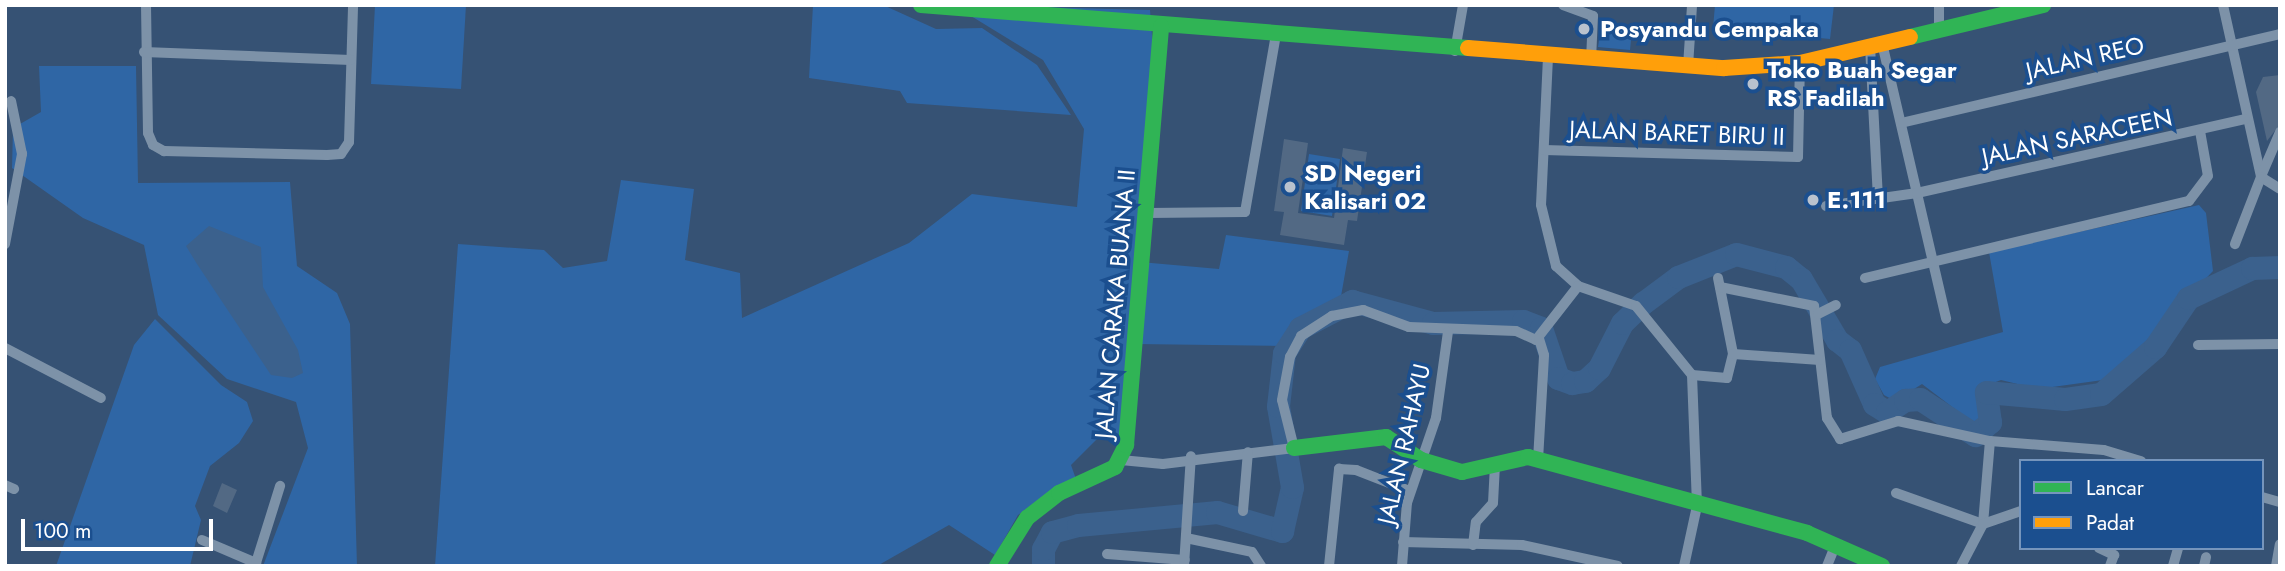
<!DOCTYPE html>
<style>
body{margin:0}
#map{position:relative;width:2285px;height:571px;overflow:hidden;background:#365274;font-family:Jost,sans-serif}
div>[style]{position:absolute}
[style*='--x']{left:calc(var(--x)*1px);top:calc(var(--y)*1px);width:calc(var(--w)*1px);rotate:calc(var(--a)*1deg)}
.green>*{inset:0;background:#2f66a5}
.water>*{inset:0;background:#3b618d}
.river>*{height:23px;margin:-11.5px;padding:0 11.5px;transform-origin:11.5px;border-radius:11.5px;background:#3b618d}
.building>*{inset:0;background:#526984}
.street>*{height:10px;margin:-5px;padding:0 5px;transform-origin:5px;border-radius:5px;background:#7d92a8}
.fast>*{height:16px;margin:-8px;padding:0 8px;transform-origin:8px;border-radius:8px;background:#30b455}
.slow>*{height:16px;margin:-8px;padding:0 8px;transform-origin:8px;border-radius:8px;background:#ff9f0a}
.dots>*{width:19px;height:19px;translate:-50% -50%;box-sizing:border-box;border:4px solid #1b4f8f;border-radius:50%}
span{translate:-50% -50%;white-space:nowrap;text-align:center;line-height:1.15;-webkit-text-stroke:7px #1b4f8f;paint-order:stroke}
.poi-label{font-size:24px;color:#fff;font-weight:700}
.left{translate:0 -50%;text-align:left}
.street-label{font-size:24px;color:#fff}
.frame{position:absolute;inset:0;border:7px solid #fff;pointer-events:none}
.legend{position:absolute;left:2019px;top:459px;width:245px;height:91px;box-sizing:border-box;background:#1b4f8f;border:2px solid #7695bc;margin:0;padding:9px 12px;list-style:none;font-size:21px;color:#fff}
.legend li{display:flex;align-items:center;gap:14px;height:35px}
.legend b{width:35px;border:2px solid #7695bc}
.scale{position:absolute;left:21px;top:519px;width:192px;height:32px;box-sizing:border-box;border:4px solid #fff;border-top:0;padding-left:9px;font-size:21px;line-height:24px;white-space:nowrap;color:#fff;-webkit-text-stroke:5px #1b4f8f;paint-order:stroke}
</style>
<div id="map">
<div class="green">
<i style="clip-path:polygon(375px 5px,466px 5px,461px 89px,371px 84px)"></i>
<i style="clip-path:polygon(813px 5px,883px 5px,936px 29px,982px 28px,1037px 65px,1071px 115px,907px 103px,900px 91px,809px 78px)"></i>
<i style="clip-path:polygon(953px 5px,1150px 10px,1157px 99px,1140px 262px,1219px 269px,1226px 235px,1349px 251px,1340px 302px,1302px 323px,1285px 346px,1135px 344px,1122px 439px,1106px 430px,1071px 465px,1077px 482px,1053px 489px,1018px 515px,995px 555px,949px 525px,877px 566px,435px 566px,458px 244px,544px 250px,563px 268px,607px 261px,621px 180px,694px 189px,685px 260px,740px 273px,742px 318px,909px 243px,972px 194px,1077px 207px,1084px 129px,1043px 60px)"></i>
<i style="clip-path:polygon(1715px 5px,1834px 5px,1830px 39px,1713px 28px)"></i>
<i style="clip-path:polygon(1601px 27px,1632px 30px,1630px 50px,1598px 47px)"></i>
<i style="clip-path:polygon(39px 66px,136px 66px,138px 183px,290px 182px,297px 266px,337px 293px,350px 324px,357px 566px,263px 566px,308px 448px,296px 402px,227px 379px,158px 315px,144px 245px,83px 218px,12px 168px,13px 128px,41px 112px)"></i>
<i style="clip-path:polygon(1309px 154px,1340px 159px,1332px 216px,1301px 211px)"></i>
<i style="clip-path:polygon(2199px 205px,2206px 213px,2213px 271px,2110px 379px,2038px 389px,2001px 380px,1985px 386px,1984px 418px,1972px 422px,1922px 384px,1895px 401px,1884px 395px,1875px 379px,1880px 367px,2003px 332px,1989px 252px)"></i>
<i style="clip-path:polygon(155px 319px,221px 385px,247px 402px,253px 421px,239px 443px,210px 466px,195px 506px,201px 520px,190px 566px,56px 566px,134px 345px)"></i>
</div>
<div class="water">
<i style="clip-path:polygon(209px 226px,261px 247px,263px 287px,298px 350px,303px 373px,292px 378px,271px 375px,197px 264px,186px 246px)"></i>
</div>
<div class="river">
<i style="--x:1043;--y:566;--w:17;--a:-90"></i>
<i style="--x:1043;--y:549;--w:19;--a:-62"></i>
<i style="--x:1052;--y:532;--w:27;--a:-15"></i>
<i style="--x:1078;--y:525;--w:140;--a:-5.3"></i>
<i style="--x:1217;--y:512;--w:68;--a:16.3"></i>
<i style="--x:1282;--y:531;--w:45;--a:-77.2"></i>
<i style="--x:1292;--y:487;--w:82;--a:-99.8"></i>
<i style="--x:1278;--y:406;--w:53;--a:-83.5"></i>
<i style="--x:1284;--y:353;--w:30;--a:-57"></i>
<i style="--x:1300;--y:328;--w:59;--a:-27.4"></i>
<i style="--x:1352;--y:301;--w:84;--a:15.2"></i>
<i style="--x:1433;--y:323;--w:90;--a:-1.3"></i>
<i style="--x:1523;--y:321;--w:19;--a:21"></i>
<i style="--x:1541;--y:328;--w:53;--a:71.2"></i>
<i style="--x:1558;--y:378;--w:15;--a:20"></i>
<i style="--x:1572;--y:383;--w:13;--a:-9"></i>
<i style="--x:1585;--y:381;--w:19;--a:-43"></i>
<i style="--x:1599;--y:368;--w:51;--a:-62.9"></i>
<i style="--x:1622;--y:323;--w:29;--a:-44"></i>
<i style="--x:1643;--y:303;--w:44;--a:-36.6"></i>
<i style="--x:1678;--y:277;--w:62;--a:-21.6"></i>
<i style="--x:1736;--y:254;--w:52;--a:14.6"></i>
<i style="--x:1786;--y:267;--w:19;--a:39"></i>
<i style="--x:1801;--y:279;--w:71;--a:59.5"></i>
<i style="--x:1837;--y:340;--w:16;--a:38"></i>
<i style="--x:1850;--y:350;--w:59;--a:66"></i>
<i style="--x:1874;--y:404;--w:15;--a:32"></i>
<i style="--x:1887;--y:412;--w:22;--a:-34"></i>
<i style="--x:1905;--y:400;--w:15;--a:-4"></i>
<i style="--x:1920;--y:399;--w:66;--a:33.2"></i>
<i style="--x:1975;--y:435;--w:20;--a:-41"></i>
<i style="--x:1990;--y:422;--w:30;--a:-98"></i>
<i style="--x:1986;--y:392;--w:79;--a:5.1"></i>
<i style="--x:2065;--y:399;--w:36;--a:-8"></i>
<i style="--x:2101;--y:394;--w:72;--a:-41"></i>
<i style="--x:2155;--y:347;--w:59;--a:-56"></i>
<i style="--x:2188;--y:298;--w:71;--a:-25.1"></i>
<i style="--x:2252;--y:268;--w:28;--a:-2"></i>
</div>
<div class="building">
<i style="clip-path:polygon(2280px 75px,2280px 124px,2267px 141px,2256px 92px,2263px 77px)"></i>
<i style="clip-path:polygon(1284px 139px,1308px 143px,1298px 213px,1334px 218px,1343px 148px,1367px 152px,1357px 221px,1348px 220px,1344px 245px,1280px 235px,1284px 212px,1274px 211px)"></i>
<i style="clip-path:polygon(222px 483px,237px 490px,227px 513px,213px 506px)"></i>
</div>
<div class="street">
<i style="--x:146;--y:5;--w:128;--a:89.1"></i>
<i style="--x:148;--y:133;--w:13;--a:67"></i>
<i style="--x:153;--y:145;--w:13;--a:29"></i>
<i style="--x:164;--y:151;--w:163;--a:1.4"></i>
<i style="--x:327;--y:155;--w:14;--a:-4"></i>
<i style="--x:341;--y:154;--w:14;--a:-56"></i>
<i style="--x:349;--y:142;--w:137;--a:-88.3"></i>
<i style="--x:1563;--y:5;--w:32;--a:20"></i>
<i style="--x:1593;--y:16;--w:44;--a:92.6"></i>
<i style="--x:2223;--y:5;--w:176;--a:77.5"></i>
<i style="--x:2261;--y:177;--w:72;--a:111.2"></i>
<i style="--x:1939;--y:28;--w:23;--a:-90"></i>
<i style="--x:1882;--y:43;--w:283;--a:76.9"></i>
<i style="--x:1870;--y:46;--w:153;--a:87"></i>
<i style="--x:1455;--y:51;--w:47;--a:-80.1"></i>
<i style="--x:144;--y:52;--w:207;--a:2.2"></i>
<i style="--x:1548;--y:57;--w:148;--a:92.7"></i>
<i style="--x:1541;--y:205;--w:63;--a:76.2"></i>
<i style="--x:1556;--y:266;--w:30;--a:42"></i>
<i style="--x:1578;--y:286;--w:61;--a:19"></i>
<i style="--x:1636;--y:306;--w:89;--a:50.9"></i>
<i style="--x:1692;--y:375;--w:131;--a:87.8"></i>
<i style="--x:1697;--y:506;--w:61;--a:102.2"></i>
<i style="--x:1688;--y:66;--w:61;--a:-86.2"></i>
<i style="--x:1901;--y:123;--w:389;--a:-13.2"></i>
<i style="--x:1544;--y:150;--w:254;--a:1.6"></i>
<i style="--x:1798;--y:157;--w:94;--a:-88.8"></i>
<i style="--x:2262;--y:174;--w:46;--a:-66.8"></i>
<i style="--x:2261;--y:177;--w:22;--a:32"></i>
<i style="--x:1826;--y:206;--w:92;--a:-8.1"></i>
<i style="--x:1917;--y:193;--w:336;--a:-12.7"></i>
<i style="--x:1148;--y:213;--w:97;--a:-0.6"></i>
<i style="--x:1245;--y:212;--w:180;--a:-80.1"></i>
<i style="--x:5;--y:244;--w:92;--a:-79.3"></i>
<i style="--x:22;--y:154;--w:54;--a:-101.7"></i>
<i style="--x:1718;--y:278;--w:77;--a:78.8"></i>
<i style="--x:1865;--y:278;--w:333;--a:-13.4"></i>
<i style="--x:2189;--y:201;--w:31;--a:-53"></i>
<i style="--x:2208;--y:176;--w:46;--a:-100.1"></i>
<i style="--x:1720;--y:287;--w:96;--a:11.4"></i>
<i style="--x:1814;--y:306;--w:113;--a:83.4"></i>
<i style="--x:1827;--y:418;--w:25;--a:58"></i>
<i style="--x:1840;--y:439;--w:61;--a:-17.2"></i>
<i style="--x:1898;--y:421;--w:94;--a:12.3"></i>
<i style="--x:1990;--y:441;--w:114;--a:4.5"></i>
<i style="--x:2104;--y:450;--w:39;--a:17"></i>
<i style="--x:1818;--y:314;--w:20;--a:-27"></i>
<i style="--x:2198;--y:345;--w:82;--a:-0.7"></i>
<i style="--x:5;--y:348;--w:108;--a:27.5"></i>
<i style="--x:1692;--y:375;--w:35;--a:5"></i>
<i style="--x:1727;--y:378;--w:25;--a:-76"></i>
<i style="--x:1733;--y:354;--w:87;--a:3.9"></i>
<i style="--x:1121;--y:460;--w:42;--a:5.4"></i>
<i style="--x:1163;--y:464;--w:132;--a:-7"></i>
<i style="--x:1294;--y:448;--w:49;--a:-104"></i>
<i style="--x:1282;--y:400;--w:44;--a:-79.5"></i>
<i style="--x:1290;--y:357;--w:24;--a:-62"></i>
<i style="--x:1301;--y:336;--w:37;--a:-33"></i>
<i style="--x:1332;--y:316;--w:32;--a:-11"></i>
<i style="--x:1363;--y:310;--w:49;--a:20.3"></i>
<i style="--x:1409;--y:327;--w:107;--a:2.1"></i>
<i style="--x:1516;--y:331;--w:22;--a:24"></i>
<i style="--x:1536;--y:340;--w:68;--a:-52.1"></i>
<i style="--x:1538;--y:460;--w:105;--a:-86.7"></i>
<i style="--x:1544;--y:355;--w:17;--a:-107"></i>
<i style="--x:5;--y:485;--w:10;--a:24"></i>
<i style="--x:1896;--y:493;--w:92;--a:19.6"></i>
<i style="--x:1983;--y:524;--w:83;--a:-85.2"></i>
<i style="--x:2262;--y:497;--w:19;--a:16"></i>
<i style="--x:1243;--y:511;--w:59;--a:-85.2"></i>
<i style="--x:1186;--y:538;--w:67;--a:12"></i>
<i style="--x:1252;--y:552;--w:17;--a:57"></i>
<i style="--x:202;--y:540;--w:59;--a:23.1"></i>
<i style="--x:1403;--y:542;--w:119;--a:1.4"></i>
<i style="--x:1522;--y:545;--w:98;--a:12.3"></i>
<i style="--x:1473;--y:545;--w:23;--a:-83"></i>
<i style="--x:1476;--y:522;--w:25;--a:-48"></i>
<i style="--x:1493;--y:503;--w:39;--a:-87"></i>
<i style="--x:2099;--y:548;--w:17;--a:25"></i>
<i style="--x:2114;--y:555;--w:12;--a:110"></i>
<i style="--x:1107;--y:554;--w:78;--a:4.4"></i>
<i style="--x:255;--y:566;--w:84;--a:-72.6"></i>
<i style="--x:1184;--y:566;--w:110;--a:-86.4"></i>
<i style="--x:1329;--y:566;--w:98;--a:-84.1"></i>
<i style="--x:1339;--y:469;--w:17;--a:3"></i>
<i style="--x:1356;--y:470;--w:58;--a:21.3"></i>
<i style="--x:1402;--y:566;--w:63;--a:-85.5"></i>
<i style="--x:1407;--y:503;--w:90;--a:-71.2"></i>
<i style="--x:1436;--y:418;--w:87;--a:-82.1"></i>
<i style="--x:1827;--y:566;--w:22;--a:-68"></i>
<i style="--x:1961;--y:566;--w:47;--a:-62.4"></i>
<i style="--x:1983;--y:524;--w:40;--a:-18.9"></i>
<i style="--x:2173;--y:566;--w:19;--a:-74"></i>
<i style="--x:2204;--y:566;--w:9;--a:-77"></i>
<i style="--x:2276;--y:566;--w:22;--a:-80"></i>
</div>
<div class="fast">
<i style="--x:921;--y:5;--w:549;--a:4.49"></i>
<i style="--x:1910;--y:37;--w:137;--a:-13.5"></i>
<i style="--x:1294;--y:448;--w:93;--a:-6.8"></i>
<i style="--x:1386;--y:437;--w:42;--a:33.3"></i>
<i style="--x:1421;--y:460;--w:43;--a:16.3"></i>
<i style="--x:1462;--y:472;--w:68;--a:-12.8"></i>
<i style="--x:1528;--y:457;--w:289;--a:15.2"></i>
<i style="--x:1807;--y:533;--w:82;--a:23.7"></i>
<i style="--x:997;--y:566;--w:57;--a:-58"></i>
<i style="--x:1027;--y:518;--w:41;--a:-38"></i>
<i style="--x:1059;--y:493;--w:62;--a:-24.9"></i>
<i style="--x:1115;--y:467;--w:25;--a:-63"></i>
<i style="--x:1126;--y:445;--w:420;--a:-85.2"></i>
</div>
<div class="slow">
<i style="--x:1468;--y:48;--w:257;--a:4.5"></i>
<i style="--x:1724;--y:68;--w:76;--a:-3.8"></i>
<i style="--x:1800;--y:63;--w:113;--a:-13.3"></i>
</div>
<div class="dots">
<i style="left:1584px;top:29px;background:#b9c2ce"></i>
<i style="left:1753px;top:84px;background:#b9c2ce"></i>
<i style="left:1290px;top:187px;background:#b9c2ce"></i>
<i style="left:1813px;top:200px;background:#b9c2ce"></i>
</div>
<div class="poi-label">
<span class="left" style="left:1600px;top:29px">Posyandu Cempaka</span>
<span class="left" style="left:1767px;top:84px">Toko Buah Segar<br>RS Fadilah</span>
<span class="left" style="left:1304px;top:187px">SD Negeri<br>Kalisari 02</span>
<span class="left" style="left:1827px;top:200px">E.111</span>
</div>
<div class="street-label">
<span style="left:2085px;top:58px;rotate:-13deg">JALAN REO</span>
<span style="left:1677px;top:133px;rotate:2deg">JALAN BARET BIRU II</span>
<span style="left:2077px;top:137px;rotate:-12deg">JALAN SARACEEN</span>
<span style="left:1115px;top:304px;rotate:-85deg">JALAN CARAKA BUANA II</span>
<span style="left:1404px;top:444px;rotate:-77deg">JALAN RAHAYU</span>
</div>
<div class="frame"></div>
<ul class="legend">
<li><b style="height:9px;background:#30b455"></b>Lancar</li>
<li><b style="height:9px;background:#ff9f0a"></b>Padat</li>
</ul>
<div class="scale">100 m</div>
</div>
